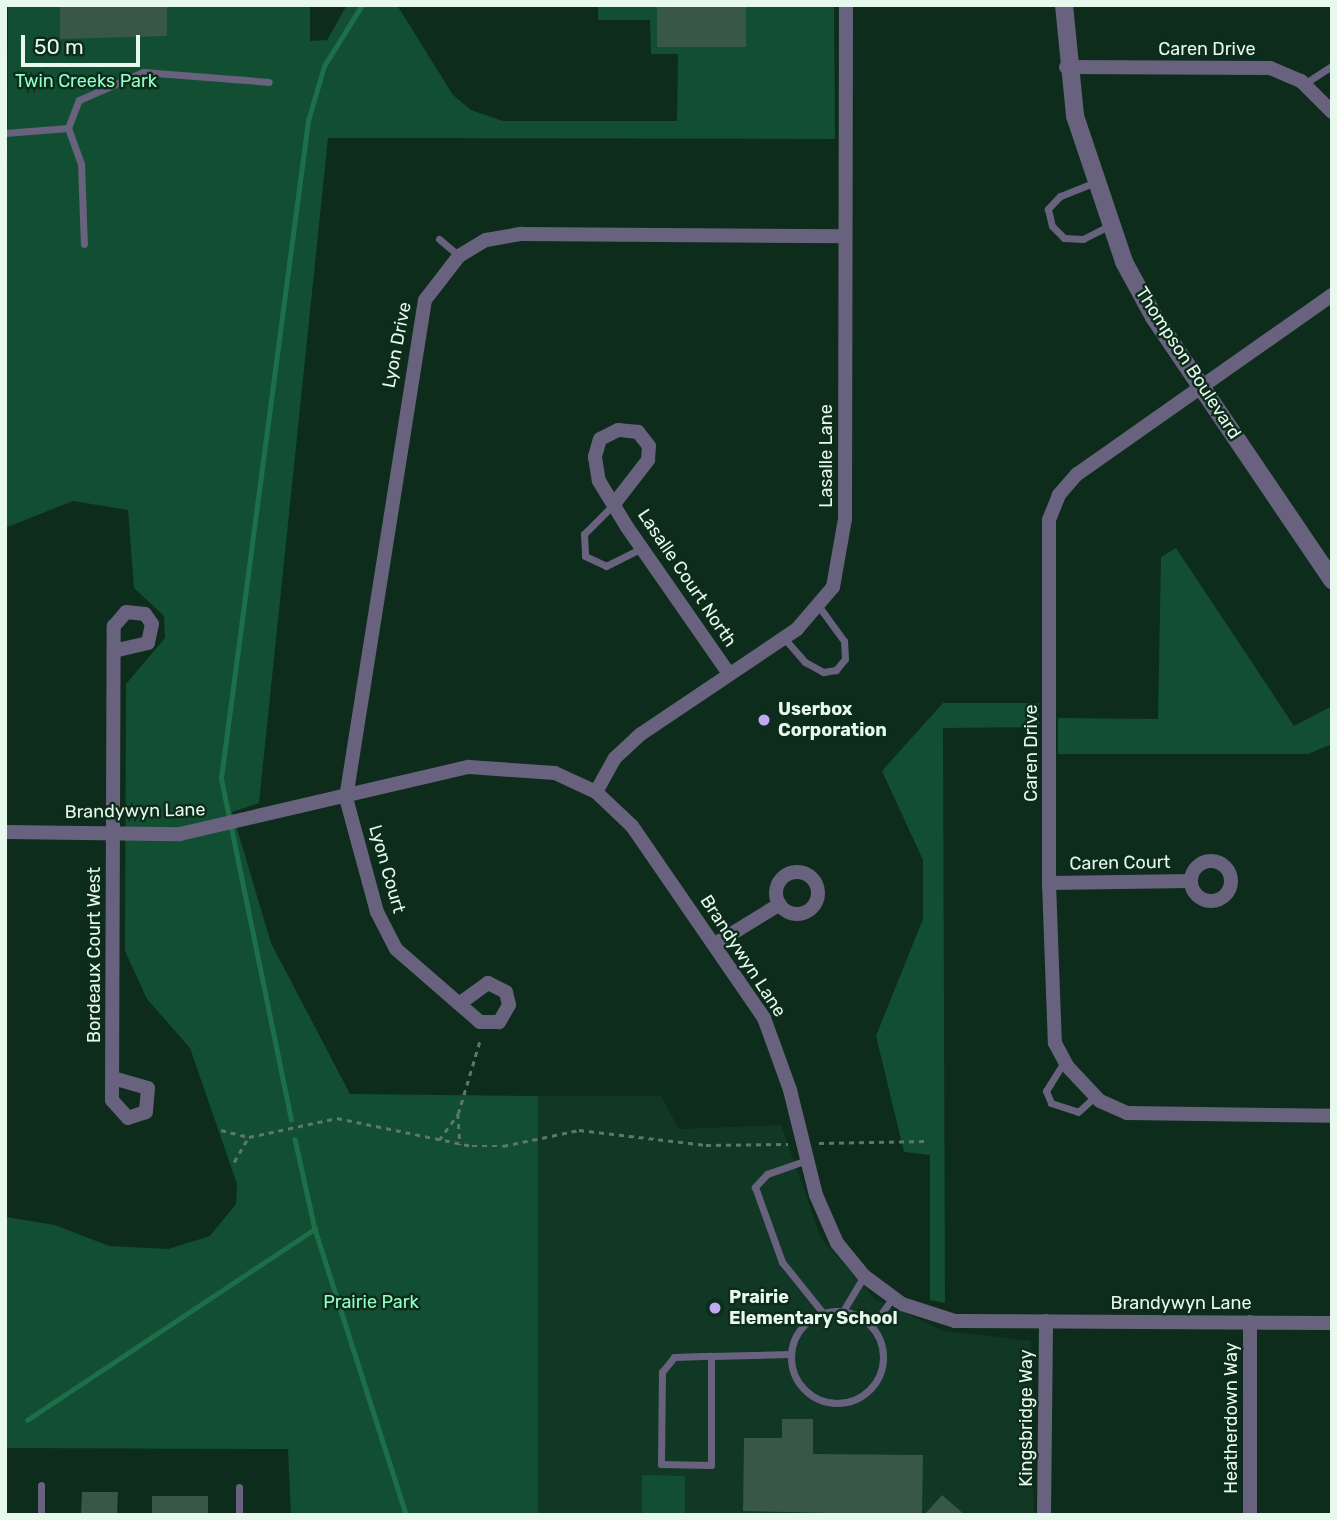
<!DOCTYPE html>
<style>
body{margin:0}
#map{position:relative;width:1337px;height:1520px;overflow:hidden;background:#0d2c1c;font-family:Rubik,sans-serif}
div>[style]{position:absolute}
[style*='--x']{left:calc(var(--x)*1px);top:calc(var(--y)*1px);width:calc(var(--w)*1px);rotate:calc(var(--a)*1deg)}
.built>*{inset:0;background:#103824}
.green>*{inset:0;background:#124e32}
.stream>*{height:4.5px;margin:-2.25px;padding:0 2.25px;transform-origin:2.25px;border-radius:2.25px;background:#1c6f49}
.building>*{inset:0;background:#385745}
.path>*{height:2.5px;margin-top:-1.25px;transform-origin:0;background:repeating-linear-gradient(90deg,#5d7869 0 5px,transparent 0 10px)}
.service>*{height:7px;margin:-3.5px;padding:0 3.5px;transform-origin:3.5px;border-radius:3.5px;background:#69627e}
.service>.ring{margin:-3.5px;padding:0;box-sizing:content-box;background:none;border:7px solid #69627e;border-radius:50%}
.minor>*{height:14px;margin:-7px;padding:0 7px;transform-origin:7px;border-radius:7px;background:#69627e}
.minor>.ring{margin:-7px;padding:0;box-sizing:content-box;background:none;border:14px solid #69627e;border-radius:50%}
.tertiary>*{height:18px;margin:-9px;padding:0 9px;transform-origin:9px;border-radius:9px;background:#69627e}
.dots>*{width:19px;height:19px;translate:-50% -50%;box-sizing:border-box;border:4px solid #0d2c1c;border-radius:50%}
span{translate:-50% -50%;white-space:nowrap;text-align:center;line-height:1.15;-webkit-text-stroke:5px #0d2c1c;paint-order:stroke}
.street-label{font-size:18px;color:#e7f9ed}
.park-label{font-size:18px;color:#93ffc4}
.poi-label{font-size:18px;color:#e7f9ed;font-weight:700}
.left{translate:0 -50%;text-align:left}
.frame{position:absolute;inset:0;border:7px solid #e7f9ed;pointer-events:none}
.scale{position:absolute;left:21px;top:35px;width:119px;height:32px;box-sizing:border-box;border:4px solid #e7f9ed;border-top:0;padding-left:9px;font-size:21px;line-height:24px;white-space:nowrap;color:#e7f9ed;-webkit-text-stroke:5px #0d2c1c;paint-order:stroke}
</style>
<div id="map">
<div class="built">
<i style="clip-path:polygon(538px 1096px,661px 1096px,679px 1129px,781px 1125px,821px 1238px,875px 1299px,944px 1331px,1031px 1341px,1034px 1515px,538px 1515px)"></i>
</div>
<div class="green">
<i style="clip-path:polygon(8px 5px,310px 5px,310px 41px,327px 40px,347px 5px,397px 5px,453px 95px,471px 110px,503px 121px,677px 121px,678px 54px,651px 54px,650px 20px,598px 20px,598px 5px,834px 5px,835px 139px,328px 138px,259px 803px,232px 812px,271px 943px,350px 1094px,538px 1096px,538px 1515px,291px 1515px,288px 1449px,5px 1448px,6px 1217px,55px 1225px,109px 1246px,168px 1249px,210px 1236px,236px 1204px,237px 1184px,190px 1048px,147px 999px,125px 951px,126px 684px,165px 638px,164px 616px,134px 588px,128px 510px,73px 501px,5px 528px)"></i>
<i style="clip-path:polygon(1176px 548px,1294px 726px,1332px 706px,1332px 744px,1308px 754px,1058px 754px,1058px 718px,1158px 719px,1161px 557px)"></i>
<i style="clip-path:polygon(943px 703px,1039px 703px,1039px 727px,943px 728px,945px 1303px,930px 1300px,930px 1155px,904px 1152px,876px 1036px,923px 919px,923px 860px,882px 771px)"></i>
<i style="clip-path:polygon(642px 1475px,685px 1476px,685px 1515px,642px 1515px)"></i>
</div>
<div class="stream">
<i style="--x:291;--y:1120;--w:349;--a:-101.6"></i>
<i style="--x:221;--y:778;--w:663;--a:-82.46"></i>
<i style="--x:308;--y:121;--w:57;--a:-73.8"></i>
<i style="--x:324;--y:66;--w:72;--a:-58.1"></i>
<i style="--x:295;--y:1139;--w:92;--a:77.5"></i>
<i style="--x:315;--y:1229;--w:300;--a:72.3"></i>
<i style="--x:27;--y:1420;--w:346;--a:-33.6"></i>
</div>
<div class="building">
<i style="clip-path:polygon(60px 5px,167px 5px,167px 36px,60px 39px)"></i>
<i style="clip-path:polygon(657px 5px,746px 5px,746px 47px,657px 47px)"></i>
<i style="clip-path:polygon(782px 1419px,813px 1419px,813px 1454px,923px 1455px,922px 1515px,743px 1511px,744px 1438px,782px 1438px)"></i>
<i style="clip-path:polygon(82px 1492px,118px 1492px,117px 1515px,81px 1515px)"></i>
<i style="clip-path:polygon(942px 1495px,965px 1515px,924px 1515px)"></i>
<i style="clip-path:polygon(152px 1496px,208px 1496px,208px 1515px,152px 1515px)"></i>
</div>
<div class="path">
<i style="--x:458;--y:1114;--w:31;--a:86"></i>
<i style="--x:221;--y:1130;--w:29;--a:14"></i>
<i style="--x:249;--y:1137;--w:90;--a:-12.2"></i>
<i style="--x:337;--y:1118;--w:138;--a:11.7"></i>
<i style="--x:472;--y:1146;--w:31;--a:0"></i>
<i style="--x:503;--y:1146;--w:78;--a:-11.9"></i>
<i style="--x:579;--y:1130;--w:128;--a:6.7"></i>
<i style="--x:706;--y:1145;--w:82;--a:-0.7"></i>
<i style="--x:439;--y:1140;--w:32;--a:-54"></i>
<i style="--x:458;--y:1114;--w:80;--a:-73.4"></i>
<i style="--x:819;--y:1143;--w:108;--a:-1.1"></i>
<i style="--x:234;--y:1162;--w:28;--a:-60"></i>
</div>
<div class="service">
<i style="--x:1304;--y:84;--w:33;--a:-33"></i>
<i style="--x:68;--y:128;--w:30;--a:-69"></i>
<i style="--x:79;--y:100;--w:70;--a:-23.6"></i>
<i style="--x:143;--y:72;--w:126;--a:4.5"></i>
<i style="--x:5;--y:133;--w:63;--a:-4.5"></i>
<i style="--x:68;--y:128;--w:38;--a:70"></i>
<i style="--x:81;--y:164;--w:80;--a:87.9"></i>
<i style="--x:1093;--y:183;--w:35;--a:158"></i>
<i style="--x:1060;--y:196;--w:18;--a:133"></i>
<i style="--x:1048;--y:209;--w:17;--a:77"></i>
<i style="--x:1052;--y:226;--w:17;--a:45"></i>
<i style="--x:1064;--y:238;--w:19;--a:3"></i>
<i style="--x:1083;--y:239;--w:30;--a:-27"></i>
<i style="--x:439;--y:239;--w:26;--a:40"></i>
<i style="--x:613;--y:505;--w:41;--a:135"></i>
<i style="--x:584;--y:534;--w:22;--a:87"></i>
<i style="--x:585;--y:556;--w:23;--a:25"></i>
<i style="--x:606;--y:566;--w:40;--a:-26.6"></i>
<i style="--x:784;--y:638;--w:32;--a:49"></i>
<i style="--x:805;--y:662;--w:21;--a:29"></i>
<i style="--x:823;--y:672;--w:13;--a:-9"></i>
<i style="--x:836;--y:670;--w:14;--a:-51"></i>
<i style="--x:845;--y:659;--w:18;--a:-93"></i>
<i style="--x:844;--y:641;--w:41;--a:-126"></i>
<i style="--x:1064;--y:1062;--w:34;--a:122"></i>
<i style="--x:1046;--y:1091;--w:13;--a:67"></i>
<i style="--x:1051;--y:1103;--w:28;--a:18"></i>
<i style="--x:1078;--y:1112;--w:24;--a:-42"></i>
<i style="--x:807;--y:1160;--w:42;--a:160.7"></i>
<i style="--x:767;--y:1174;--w:18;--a:133"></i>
<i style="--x:755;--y:1187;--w:80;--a:70.2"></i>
<i style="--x:782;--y:1262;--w:65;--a:51.2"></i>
<i style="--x:843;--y:1311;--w:41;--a:-59"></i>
<i class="ring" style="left:791px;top:1311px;width:85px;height:85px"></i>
<i style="--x:872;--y:1327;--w:37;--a:-55"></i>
<i style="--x:711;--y:1356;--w:109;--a:90"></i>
<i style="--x:711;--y:1465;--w:50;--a:-178.9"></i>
<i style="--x:661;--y:1464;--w:92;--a:-89.4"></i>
<i style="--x:662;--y:1372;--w:19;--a:-51"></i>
<i style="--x:674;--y:1357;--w:37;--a:-2"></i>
<i style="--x:711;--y:1356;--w:80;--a:-1.4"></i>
<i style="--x:41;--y:1485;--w:30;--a:90"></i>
<i style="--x:239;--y:1487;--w:28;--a:90"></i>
</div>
<div class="minor">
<i style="--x:1066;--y:67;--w:204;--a:0.3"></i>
<i style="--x:1270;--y:68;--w:34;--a:23"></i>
<i style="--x:1301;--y:81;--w:44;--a:45"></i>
<i style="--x:1332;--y:295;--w:312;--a:144.9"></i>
<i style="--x:1077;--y:474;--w:28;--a:131"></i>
<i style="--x:1059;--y:495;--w:27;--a:112"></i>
<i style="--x:1049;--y:520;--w:363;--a:90"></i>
<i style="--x:1049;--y:883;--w:160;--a:87.9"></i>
<i style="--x:1055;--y:1043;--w:26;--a:62"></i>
<i style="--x:1067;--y:1066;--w:48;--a:46.7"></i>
<i style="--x:1100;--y:1101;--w:30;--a:24"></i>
<i style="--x:1127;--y:1113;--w:205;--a:0.8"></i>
<i style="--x:614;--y:504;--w:56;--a:-52.3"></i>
<i style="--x:648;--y:460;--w:14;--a:-86"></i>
<i style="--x:649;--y:446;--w:18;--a:-128"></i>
<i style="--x:638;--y:432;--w:20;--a:-174"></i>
<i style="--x:618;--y:430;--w:20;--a:153"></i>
<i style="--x:600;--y:439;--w:19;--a:106"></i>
<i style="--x:595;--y:457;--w:24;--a:81"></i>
<i style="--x:599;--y:481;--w:54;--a:58.7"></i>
<i style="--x:627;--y:527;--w:179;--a:55.2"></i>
<i style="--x:596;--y:792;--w:39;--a:-61"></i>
<i style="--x:615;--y:758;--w:35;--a:-43"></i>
<i style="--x:641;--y:734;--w:188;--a:-33.9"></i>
<i style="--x:797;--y:629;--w:55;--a:-49.4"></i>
<i style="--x:833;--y:587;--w:69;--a:-80"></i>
<i style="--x:845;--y:519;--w:514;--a:-89.89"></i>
<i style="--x:5;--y:832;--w:175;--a:0.7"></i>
<i style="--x:180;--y:834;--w:297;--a:-13.1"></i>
<i style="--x:469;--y:767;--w:86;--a:4"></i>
<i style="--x:555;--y:773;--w:45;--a:24.9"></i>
<i style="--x:596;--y:792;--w:50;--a:43.4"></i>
<i style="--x:632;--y:826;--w:233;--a:55.5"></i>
<i style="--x:764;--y:1018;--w:77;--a:70.1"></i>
<i style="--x:790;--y:1090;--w:108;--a:76.1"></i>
<i style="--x:816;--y:1195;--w:52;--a:66.4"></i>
<i style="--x:837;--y:1243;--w:43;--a:50.7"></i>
<i style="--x:864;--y:1276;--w:47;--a:36.4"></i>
<i style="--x:902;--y:1304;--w:56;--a:17.8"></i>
<i style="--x:955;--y:1321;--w:377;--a:0.3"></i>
<i class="ring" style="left:1191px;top:861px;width:26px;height:26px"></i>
<i class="ring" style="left:776px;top:872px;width:28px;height:28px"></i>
<i style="--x:1049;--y:883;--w:142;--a:-0.8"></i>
<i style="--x:715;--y:944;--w:76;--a:-31.6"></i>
<i style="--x:459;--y:1004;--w:36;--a:-36"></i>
<i style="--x:488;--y:983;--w:20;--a:27"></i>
<i style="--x:506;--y:992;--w:13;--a:77"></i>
<i style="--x:509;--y:1005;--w:20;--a:120"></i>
<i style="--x:499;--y:1022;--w:19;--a:180"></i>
<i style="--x:480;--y:1022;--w:111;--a:-139"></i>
<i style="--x:396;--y:949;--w:42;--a:-117.2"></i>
<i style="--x:377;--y:912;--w:118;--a:-105.2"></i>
<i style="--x:346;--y:798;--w:504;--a:-80.99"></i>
<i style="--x:425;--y:300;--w:56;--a:-52.3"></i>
<i style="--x:459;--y:256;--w:31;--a:-31"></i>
<i style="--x:486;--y:240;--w:36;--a:-10"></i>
<i style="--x:521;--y:234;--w:324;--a:0.4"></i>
<i style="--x:113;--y:1078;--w:36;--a:16"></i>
<i style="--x:148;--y:1088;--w:24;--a:95"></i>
<i style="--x:146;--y:1112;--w:19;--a:162"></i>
<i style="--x:128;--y:1118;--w:24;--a:-132"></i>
<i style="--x:112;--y:1100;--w:474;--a:-89.8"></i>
<i style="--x:114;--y:626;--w:18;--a:-49"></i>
<i style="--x:126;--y:612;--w:19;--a:6"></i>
<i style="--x:145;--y:614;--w:12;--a:55"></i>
<i style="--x:152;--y:624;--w:19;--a:102"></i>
<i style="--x:148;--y:643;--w:35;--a:167"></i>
<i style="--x:1044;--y:1515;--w:194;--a:-89.4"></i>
<i style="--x:1250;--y:1515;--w:193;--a:-90"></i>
</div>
<div class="tertiary">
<i style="--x:1064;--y:5;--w:112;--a:84.3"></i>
<i style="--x:1075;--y:116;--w:154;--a:71.4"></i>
<i style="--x:1124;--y:262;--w:63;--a:61.4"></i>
<i style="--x:1154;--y:317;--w:318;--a:55.9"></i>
</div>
<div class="dots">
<i style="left:764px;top:720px;background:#bea9f4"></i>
<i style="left:715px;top:1308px;background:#bea9f4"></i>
</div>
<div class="street-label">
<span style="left:1207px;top:49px">Caren Drive</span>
<span style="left:397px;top:345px;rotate:-79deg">Lyon Drive</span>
<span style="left:1188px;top:363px;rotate:57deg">Thompson Boulevard</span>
<span style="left:826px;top:456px;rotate:-90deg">Lasalle Lane</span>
<span style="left:687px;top:578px;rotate:56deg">Lasalle Court North</span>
<span style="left:1031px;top:753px;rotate:-90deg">Caren Drive</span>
<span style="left:135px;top:811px;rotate:-1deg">Brandywyn Lane</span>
<span style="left:1120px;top:863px;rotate:-1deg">Caren Court</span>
<span style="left:387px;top:869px;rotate:74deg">Lyon Court</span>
<span style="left:94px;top:955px;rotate:-90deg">Bordeaux Court West</span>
<span style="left:743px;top:956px;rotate:57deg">Brandywyn Lane</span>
<span style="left:1181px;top:1303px">Brandywyn Lane</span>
<span style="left:1026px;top:1418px;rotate:-90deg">Kingsbridge Way</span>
<span style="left:1231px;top:1418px;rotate:-90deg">Heatherdown Way</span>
</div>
<div class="park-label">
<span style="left:86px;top:81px">Twin Creeks Park</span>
<span style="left:371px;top:1302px">Prairie Park</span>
</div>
<div class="poi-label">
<span class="left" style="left:778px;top:720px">Userbox<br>Corporation</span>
<span class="left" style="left:729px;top:1308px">Prairie<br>Elementary School</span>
</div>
<div class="frame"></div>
<div class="scale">50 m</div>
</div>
